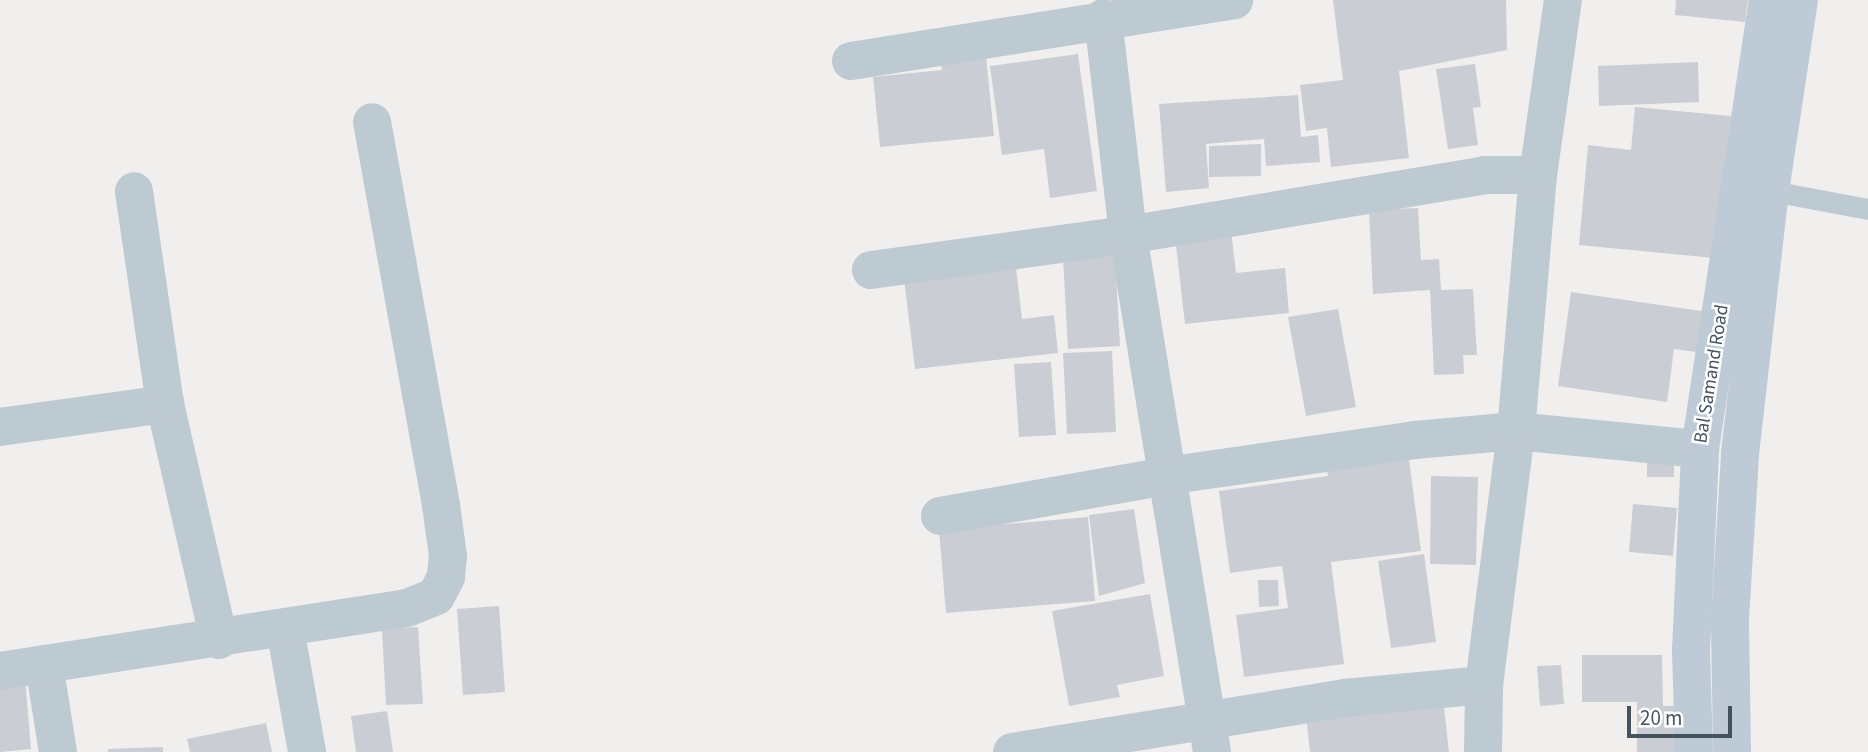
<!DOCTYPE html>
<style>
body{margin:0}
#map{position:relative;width:1868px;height:752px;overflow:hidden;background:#f1eeee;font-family:"Source Sans 3",sans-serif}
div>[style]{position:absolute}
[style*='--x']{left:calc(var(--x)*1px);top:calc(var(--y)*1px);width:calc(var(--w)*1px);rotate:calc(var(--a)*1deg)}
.building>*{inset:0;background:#caced4}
.service>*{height:21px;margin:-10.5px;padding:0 10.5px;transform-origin:10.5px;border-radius:10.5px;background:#becad2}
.minor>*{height:38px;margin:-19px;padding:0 19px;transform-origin:19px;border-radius:19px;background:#becad2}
.secondary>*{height:38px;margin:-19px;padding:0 19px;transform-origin:19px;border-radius:19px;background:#becbd7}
span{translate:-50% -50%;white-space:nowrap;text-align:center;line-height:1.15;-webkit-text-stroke:5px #fff;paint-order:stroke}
.street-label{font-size:19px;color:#45535d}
.scale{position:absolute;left:1627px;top:706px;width:105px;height:32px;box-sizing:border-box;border:4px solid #45535d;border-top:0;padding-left:9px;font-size:21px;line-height:24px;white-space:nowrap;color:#45535d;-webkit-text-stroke:5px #fff;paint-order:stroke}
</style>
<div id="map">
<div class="building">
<i style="clip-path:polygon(1333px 0,1506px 0,1507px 50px,1399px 71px,1409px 158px,1331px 167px,1327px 128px,1306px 131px,1300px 85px,1343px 80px)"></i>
<i style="clip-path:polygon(1676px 0,1748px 0,1745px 22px,1675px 15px)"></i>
<i style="clip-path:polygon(1078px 54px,1097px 191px,1050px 198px,1044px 149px,1002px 155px,990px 66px)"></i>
<i style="clip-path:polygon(986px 56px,994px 136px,880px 147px,873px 77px,942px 70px,940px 60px)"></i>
<i style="clip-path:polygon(1698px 62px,1699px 102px,1599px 106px,1598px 66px)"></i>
<i style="clip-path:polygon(1475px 64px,1481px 107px,1473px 108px,1478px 145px,1448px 149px,1436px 69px)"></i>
<i style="clip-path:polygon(1298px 95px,1301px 137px,1318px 135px,1320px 162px,1266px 166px,1264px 139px,1206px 144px,1209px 188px,1166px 192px,1159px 104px)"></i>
<i style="clip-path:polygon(1635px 107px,1731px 116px,1714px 258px,1579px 245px,1588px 145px,1631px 150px)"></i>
<i style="clip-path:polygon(1261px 144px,1261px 176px,1209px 177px,1209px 146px)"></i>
<i style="clip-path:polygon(1418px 208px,1421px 260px,1439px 259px,1441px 290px,1473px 289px,1477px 355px,1463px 355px,1464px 374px,1434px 375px,1430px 290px,1373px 294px,1369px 210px)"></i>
<i style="clip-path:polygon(1230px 221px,1236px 273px,1285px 268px,1289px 313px,1185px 324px,1174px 228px)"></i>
<i style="clip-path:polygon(1115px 255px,1120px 346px,1068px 349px,1063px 259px)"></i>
<i style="clip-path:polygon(1016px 267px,1022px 319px,1054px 315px,1058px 353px,915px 369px,904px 279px)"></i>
<i style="clip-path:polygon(1571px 292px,1708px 312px,1703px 353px,1674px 349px,1667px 402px,1558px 386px)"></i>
<i style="clip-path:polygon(1338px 309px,1356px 407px,1306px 416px,1288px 317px)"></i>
<i style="clip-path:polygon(1112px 351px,1116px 432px,1067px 434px,1063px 353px)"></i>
<i style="clip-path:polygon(1051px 362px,1056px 435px,1019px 437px,1014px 364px)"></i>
<i style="clip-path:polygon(1647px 458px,1674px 458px,1674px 477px,1647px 477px)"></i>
<i style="clip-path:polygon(1409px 459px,1421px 551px,1331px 562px,1344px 664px,1244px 677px,1236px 615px,1288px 608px,1282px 566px,1230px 573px,1219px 491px,1328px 476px,1327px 470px)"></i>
<i style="clip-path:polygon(1431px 476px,1478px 477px,1476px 565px,1430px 564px)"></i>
<i style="clip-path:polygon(1633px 504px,1677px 508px,1673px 556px,1629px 552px)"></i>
<i style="clip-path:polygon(1134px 509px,1145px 583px,1099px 596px,1089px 515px)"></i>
<i style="clip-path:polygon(1088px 517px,1095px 601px,946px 613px,939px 530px)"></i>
<i style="clip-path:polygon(1424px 554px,1436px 642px,1391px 648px,1378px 561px)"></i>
<i style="clip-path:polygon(1258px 580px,1278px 580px,1279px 606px,1259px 607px)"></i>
<i style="clip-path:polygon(1150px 594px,1164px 676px,1117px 685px,1120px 697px,1069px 706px,1052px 611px)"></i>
<i style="clip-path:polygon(499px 606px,505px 692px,463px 695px,457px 609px)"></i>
<i style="clip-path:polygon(418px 627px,423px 704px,386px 705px,382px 629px)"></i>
<i style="clip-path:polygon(1582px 655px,1662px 655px,1663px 706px,1680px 706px,1680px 752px,1637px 752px,1637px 702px,1582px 702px)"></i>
<i style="clip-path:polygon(1561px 665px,1564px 704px,1540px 706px,1537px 666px)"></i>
<i style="clip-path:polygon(25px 677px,31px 749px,0 752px,0 679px)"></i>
<i style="clip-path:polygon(1443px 698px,1449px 752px,1310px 752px,1306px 715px)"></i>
<i style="clip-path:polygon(387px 711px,393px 752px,356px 752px,351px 716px)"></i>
<i style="clip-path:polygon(266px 723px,272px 752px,190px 752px,187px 739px)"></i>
<i style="clip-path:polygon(163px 747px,163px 752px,108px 752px,108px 749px)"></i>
</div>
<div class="service">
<i style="--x:1761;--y:189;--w:109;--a:10.6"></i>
</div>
<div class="minor">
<i style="--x:1103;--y:18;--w:218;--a:83.4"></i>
<i style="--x:1128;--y:235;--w:524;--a:80.77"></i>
<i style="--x:851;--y:61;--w:388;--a:-9"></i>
<i style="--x:871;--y:270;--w:259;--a:-7.8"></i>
<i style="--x:1128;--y:235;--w:362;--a:-9.5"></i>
<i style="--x:1485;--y:175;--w:53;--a:0"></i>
<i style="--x:165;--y:404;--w:242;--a:77.1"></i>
<i style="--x:0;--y:427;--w:167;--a:-7.9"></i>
<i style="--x:165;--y:404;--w:215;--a:-98.3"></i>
<i style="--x:940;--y:516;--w:230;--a:-10"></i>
<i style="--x:1166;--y:476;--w:252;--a:-8.2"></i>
<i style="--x:1415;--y:440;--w:101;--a:-5.1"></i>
<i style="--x:1516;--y:431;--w:185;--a:5.6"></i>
<i style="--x:285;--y:628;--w:126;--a:79.9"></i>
<i style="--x:44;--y:664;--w:89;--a:81"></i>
<i style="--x:0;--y:671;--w:412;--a:-8.8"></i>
<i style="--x:407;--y:608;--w:31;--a:-22"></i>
<i style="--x:436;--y:596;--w:21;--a:-62"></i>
<i style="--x:446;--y:577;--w:21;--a:-85"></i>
<i style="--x:448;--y:556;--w:51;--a:-97.8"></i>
<i style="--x:441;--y:505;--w:389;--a:-100.2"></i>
<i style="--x:1012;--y:752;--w:336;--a:-9.2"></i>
<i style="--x:1344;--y:698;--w:141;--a:-5.3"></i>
<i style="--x:1483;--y:752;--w:67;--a:-89.1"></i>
<i style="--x:1484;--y:685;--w:256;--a:-82.8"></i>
<i style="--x:1516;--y:431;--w:257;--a:-85.1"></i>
<i style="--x:1538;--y:175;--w:177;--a:-81.9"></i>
</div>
<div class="secondary">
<i style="--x:1694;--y:752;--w:101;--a:-91.7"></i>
<i style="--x:1691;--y:651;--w:202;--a:-87.4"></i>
<i style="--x:1700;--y:449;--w:454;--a:-81.4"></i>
<i style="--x:1732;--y:752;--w:133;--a:-90.9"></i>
<i style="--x:1730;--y:619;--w:165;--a:-86.5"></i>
<i style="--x:1740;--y:454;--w:265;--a:-83.5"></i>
<i style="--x:1770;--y:191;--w:193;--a:-81.4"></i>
</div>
<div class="street-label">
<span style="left:1712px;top:374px;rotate:-81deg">Bal Samand Road</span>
</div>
<div class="scale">20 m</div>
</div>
